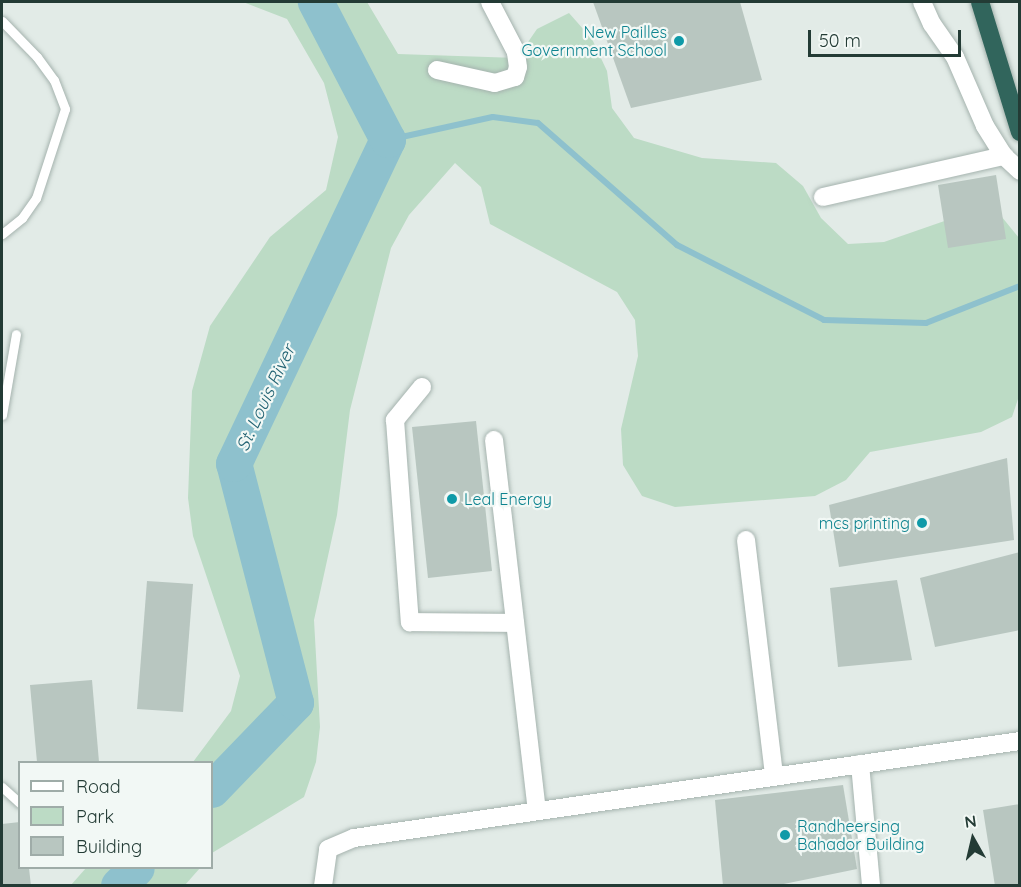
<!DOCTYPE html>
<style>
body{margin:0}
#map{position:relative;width:1021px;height:887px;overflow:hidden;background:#e2ebe7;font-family:Quicksand,sans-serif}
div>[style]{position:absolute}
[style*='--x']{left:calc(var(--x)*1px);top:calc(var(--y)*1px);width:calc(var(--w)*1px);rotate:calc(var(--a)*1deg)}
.green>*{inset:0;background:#bcdbc5}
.stream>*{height:6px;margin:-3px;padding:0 3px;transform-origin:3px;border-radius:3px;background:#8ec1cd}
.river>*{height:36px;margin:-18px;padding:0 18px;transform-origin:18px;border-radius:18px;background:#8ec1cd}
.building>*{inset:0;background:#b8c6c0}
.roads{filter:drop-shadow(0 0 2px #a5b3ae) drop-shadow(0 0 2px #a5b3ae)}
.lane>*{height:9px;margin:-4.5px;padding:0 4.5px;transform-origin:4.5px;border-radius:4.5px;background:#fff}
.street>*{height:18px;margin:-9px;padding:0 9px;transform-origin:9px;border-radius:9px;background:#fff}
.highway>*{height:18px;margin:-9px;padding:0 9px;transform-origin:9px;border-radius:9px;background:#31655c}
.dots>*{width:16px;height:16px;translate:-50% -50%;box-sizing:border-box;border:3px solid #f2f8f5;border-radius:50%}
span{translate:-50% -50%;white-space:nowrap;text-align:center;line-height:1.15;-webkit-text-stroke:4.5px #f2f8f5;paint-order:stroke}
.culture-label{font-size:16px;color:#0d838f}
.right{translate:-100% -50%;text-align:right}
.left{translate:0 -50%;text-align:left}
.water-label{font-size:18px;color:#226373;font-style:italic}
.frame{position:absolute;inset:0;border:3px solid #233b35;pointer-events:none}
.legend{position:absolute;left:18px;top:761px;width:195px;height:108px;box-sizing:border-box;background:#f2f8f5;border:2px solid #9faca8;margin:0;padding:8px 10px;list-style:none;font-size:18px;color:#233b35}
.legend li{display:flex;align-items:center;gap:12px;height:30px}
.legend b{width:30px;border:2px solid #9faca8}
.north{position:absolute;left:943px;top:809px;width:60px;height:60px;-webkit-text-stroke:4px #f2f8f5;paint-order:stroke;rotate:352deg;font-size:16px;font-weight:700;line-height:24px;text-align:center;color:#233b35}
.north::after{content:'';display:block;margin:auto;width:21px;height:27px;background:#233b35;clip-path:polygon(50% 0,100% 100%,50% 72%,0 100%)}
.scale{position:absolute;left:808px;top:30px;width:153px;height:27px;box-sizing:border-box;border:3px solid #233b35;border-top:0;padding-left:8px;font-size:18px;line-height:21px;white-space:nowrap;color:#233b35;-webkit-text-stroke:4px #f2f8f5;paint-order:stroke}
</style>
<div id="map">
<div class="green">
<i style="clip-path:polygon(243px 2px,367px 2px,398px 54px,517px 58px,537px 29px,569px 13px,592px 39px,607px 71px,612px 108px,634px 138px,702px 158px,776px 163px,803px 186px,821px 218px,848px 244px,884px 242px,956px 217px,997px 211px,1019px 238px,1020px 393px,1012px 417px,981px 432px,870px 452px,846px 480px,815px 496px,675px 507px,642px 496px,623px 465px,621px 429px,638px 356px,635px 320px,617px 292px,490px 224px,481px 187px,455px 163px,409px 215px,391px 248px,350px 410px,337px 515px,314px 620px,320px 727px,316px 762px,304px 797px,212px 853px,212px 762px,193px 762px,231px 711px,240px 676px,193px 536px,188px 498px,192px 391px,210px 326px,270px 237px,326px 190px,338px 137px,324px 83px,287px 19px)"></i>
<i style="clip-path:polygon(86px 868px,200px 868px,185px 885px,71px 885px)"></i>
</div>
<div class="stream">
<i style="--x:388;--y:140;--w:107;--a:-12.4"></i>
<i style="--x:493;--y:117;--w:45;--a:7.6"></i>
<i style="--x:538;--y:123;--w:185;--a:41.3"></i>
<i style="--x:677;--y:245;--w:165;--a:27"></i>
<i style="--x:824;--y:320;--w:102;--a:1.7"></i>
<i style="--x:926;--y:323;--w:101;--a:-21.5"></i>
</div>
<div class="river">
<i style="--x:212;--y:790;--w:121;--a:-46"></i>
<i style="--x:296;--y:703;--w:247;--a:-104.5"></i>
<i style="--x:234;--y:464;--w:359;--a:-64.6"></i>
<i style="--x:388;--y:140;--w:156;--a:-117.6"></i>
<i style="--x:119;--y:886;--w:25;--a:-45"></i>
</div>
<div class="building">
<i style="clip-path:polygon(593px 2px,740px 2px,762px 80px,631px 108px)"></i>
<i style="clip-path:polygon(996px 175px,1006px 239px,948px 248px,938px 185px)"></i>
<i style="clip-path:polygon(476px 421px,492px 571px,428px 578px,412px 427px)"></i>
<i style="clip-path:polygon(1007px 458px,1014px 540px,839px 567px,829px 505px)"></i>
<i style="clip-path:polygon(1020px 552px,1020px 630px,935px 647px,920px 578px)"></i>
<i style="clip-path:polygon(897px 580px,912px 660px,838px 667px,830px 588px)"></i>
<i style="clip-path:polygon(147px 581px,193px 584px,183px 712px,137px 709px)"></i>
<i style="clip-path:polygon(92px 680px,99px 762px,37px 762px,30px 685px)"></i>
<i style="clip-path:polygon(843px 785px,857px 869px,774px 886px,723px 886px,715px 800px)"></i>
<i style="clip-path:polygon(1020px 804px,1020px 886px,995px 886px,983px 810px)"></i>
<i style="clip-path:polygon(20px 822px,20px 868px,29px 868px,31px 886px,2px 886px,2px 824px)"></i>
</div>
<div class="roads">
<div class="lane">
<i style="--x:2;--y:21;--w:50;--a:45.8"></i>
<i style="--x:37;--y:57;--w:29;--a:54"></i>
<i style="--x:54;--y:80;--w:31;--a:69"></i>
<i style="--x:65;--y:109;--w:94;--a:108"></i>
<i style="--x:36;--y:198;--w:24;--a:125"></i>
<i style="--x:22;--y:218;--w:26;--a:141"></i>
<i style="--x:2;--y:415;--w:82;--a:-80.2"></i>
<i style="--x:2;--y:787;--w:24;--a:42"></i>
</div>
<div class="street">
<i style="--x:922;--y:2;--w:24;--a:66"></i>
<i style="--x:932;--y:24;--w:40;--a:55.1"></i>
<i style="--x:955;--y:57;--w:75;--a:66.5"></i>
<i style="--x:985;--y:126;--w:36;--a:58"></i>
<i style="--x:1004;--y:156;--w:22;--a:43"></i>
<i style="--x:437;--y:70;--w:59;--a:12.6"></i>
<i style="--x:495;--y:83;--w:21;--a:-17"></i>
<i style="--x:515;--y:77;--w:10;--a:-73"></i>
<i style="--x:518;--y:67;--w:15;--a:-98"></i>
<i style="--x:516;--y:52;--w:56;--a:-117.5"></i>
<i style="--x:823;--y:197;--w:186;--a:-12.8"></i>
<i style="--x:422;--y:387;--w:43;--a:129.3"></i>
<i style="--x:395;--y:420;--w:203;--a:85.8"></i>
<i style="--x:410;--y:622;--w:105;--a:0.5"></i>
<i style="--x:494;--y:440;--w:373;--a:83.4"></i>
<i style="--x:746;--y:540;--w:237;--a:83.2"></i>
<i style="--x:860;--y:764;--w:122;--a:84.8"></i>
<i style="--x:323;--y:886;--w:37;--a:-82"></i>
<i style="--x:328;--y:849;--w:28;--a:-23"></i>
<i style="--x:354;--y:838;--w:673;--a:-8.29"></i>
</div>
<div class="highway">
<i style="--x:980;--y:2;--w:136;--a:72.9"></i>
</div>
</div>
<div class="dots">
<i style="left:679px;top:41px;background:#0f9aa8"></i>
<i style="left:452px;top:499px;background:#0f9aa8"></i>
<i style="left:922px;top:523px;background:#0f9aa8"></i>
<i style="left:785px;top:835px;background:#0f9aa8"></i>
</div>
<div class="culture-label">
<span class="right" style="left:667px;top:41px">New Pailles<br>Government School</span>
<span class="left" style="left:464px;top:499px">Leal Energy</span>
<span class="right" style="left:910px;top:523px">mcs printing</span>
<span class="left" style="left:797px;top:835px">Randheersing<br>Bahador Building</span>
</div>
<div class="water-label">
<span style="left:266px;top:398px;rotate:-65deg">St. Louis River</span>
</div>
<div class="frame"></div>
<ul class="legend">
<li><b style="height:8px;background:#fff"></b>Road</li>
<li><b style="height:16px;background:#bcdbc5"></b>Park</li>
<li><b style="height:16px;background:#b8c6c0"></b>Building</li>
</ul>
<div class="north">N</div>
<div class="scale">50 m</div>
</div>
